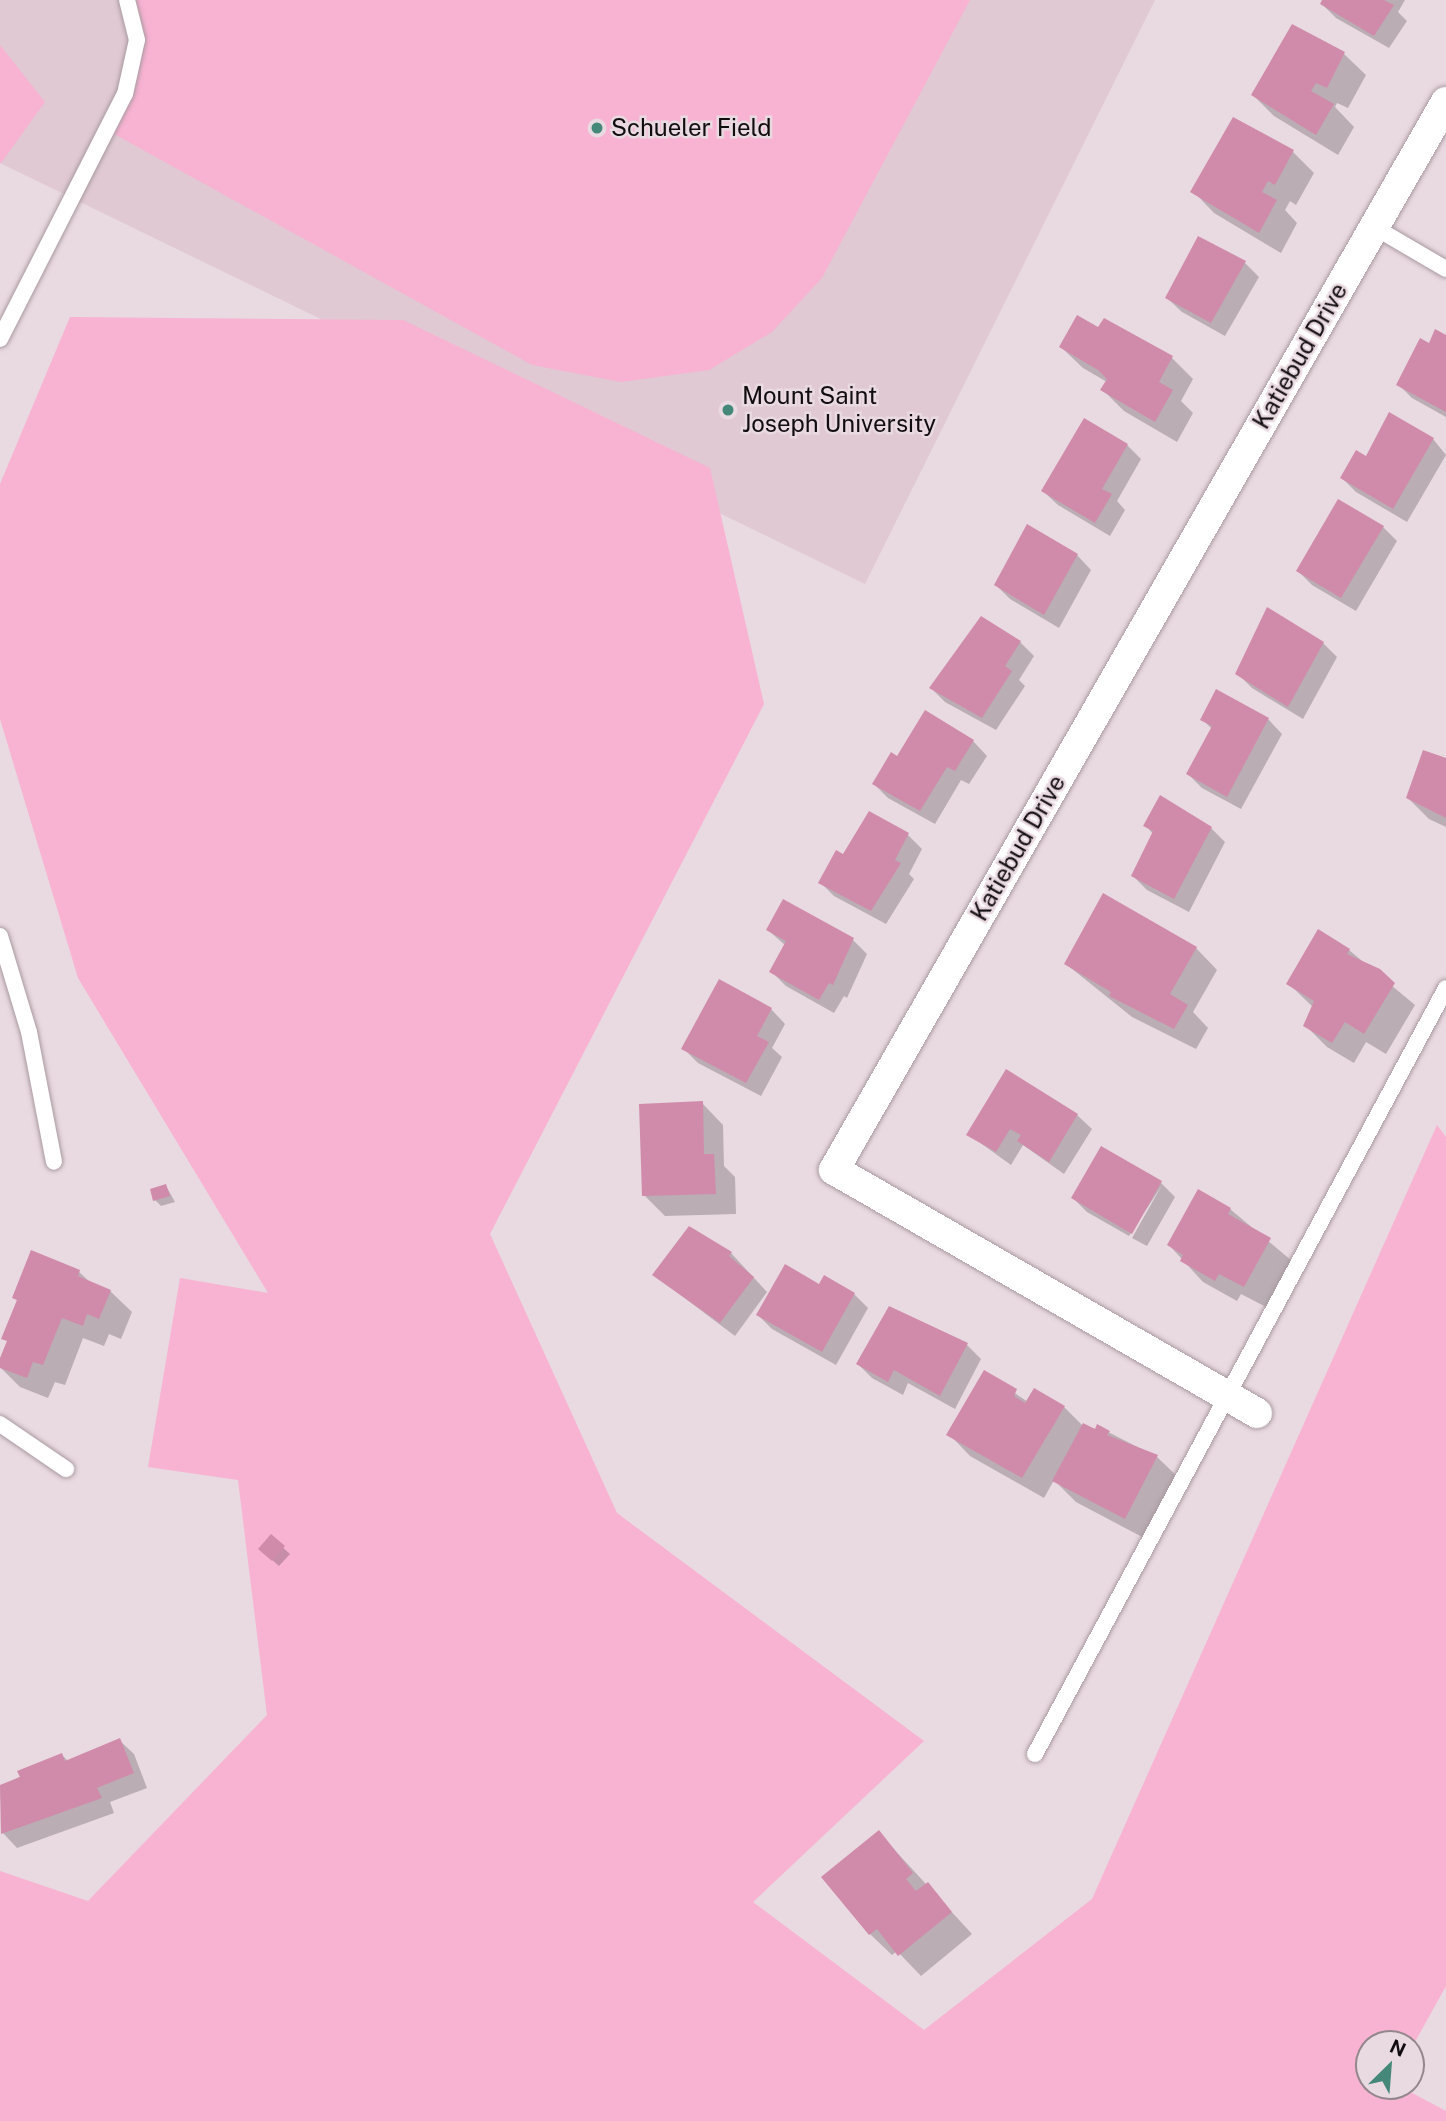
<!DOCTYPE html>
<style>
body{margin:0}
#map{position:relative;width:1446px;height:2121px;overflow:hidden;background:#e9d9e0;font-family:"Public Sans",sans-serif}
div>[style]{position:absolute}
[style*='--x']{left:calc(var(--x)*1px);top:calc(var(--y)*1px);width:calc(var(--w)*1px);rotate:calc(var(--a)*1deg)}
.built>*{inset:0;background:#e0c9d3}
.green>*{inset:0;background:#f8b2d2}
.shadow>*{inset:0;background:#0003}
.building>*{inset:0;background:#d08bab}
.roads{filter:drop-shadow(0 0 2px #a99aa0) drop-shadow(0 0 2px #a99aa0)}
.lane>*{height:16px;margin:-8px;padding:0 8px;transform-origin:8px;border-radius:8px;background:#fff}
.street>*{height:30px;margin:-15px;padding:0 15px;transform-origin:15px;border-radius:15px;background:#fff}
.dots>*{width:19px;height:19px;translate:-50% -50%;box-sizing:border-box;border:4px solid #e9d9e0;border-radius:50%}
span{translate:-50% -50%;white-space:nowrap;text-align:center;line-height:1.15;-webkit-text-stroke:5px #e9d9e0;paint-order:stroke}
.poi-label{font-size:24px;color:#110c0e}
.left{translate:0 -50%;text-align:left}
.street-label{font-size:24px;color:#110c0e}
.north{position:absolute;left:1355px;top:2030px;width:70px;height:70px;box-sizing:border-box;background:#e9d9e0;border:2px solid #93878c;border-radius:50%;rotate:25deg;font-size:19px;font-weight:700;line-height:28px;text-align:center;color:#110c0e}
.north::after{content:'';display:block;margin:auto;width:24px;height:32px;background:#45887a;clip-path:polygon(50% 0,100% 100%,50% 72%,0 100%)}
</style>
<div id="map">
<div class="built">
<i style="clip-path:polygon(0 0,1155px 0,865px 584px,0 163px)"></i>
</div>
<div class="green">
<i style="clip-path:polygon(127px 0,970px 0,822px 278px,772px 332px,709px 370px,621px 382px,532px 365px,107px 130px,136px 40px)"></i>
<i style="clip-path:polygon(0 45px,45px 102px,1px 163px,0 163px)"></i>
<i style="clip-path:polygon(70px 317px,403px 320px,710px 468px,764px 704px,490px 1234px,617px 1513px,924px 1741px,753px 1902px,924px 2030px,1092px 1899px,1437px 1125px,1446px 1137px,1446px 1986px,1411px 2049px,1411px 2044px,1369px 2044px,1369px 2086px,1399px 2086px,1446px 2111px,1446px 2121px,0 2121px,0 1871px,88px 1901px,267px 1715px,238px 1480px,148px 1467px,180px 1278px,268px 1293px,78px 978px,0 719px,0 484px)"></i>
</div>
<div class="shadow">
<i style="clip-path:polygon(1324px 0,1405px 0,1398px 12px,1407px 21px,1389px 48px,1336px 18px,1322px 4px)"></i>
<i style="clip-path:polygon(1293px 26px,1344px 54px,1366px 75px,1348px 108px,1337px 103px,1335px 107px,1354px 127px,1338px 155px,1274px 116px,1253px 95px)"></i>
<i style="clip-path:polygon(1233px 119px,1293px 152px,1314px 173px,1296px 205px,1290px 201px,1285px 210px,1297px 223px,1281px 253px,1214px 213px,1193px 191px)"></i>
<i style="clip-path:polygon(1199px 238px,1245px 263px,1259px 277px,1225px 336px,1182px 312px,1167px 298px)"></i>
<i style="clip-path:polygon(1099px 330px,1172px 358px,1193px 379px,1181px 401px,1193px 413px,1177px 442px,1124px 411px,1103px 390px,1107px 382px,1083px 368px,1061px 347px)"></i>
<i style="clip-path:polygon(1446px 337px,1446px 417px,1412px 398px,1398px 384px)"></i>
<i style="clip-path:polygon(1433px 439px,1446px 455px,1407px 522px,1356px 492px,1342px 478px,1367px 458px)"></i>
<i style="clip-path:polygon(1127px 445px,1141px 459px,1117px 501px,1125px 510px,1110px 536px,1058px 505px,1043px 491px)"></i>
<i style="clip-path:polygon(1027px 526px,1077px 555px,1091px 570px,1059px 628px,1010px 599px,996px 585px)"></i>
<i style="clip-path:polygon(1383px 527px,1397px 541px,1356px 611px,1312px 585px,1298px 571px)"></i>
<i style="clip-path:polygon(1268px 609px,1323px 643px,1337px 657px,1303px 719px,1252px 688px,1238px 674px)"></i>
<i style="clip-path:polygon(1020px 642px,1034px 656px,1019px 680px,1025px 686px,996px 730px,945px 702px,931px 688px)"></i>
<i style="clip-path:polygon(1202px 719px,1268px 719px,1282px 734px,1241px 809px,1202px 788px,1188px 774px,1212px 729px)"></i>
<i style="clip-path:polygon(973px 741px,987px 756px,969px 784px,961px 780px,935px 824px,888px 798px,874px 784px,898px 758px)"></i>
<i style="clip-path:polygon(1446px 760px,1446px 827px,1429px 819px,1408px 798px)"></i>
<i style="clip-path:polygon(1146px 826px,1211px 828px,1225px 842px,1189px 912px,1147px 890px,1133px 876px,1153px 834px)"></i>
<i style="clip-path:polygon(908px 835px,922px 849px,909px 874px,914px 879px,886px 924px,834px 896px,820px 882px,844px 857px)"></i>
<i style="clip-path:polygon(768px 930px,853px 940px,867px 954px,847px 998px,844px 996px,834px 1013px,786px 986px,772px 972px,786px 946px)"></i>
<i style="clip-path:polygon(1196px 948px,1217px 970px,1193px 1012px,1208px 1028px,1196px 1049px,1132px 1017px,1066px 964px)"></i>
<i style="clip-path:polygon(1349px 950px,1415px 1005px,1386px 1054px,1366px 1042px,1354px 1063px,1327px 1047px,1306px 1026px,1315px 1009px,1288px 983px)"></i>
<i style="clip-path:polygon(771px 1009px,785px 1024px,772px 1048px,782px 1057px,761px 1096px,698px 1063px,684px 1049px)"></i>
<i style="clip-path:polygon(1006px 1072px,1077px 1115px,1092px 1129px,1064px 1174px,1023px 1145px,1011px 1165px,968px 1134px)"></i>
<i style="clip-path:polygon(702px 1103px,723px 1125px,724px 1166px,735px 1177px,736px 1214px,665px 1216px,644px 1195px)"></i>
<i style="clip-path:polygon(1161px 1183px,1175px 1197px,1147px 1246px,1132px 1238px,1162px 1185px,1129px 1236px,1087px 1212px,1073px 1198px)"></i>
<i style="clip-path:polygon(166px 1186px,175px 1202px,161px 1206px,155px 1200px)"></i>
<i style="clip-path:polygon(1230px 1209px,1292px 1261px,1266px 1307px,1241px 1294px,1237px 1301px,1203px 1282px,1169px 1245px)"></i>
<i style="clip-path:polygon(690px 1228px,731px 1253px,767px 1292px,735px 1336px,654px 1275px)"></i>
<i style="clip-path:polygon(79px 1272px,91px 1283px,110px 1291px,132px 1312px,121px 1339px,109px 1334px,104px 1346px,83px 1338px,65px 1385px,55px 1382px,48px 1398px,20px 1387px,0 1367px,18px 1302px,14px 1297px)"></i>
<i style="clip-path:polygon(820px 1287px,854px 1294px,868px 1308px,836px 1365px,772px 1329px,758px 1315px)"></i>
<i style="clip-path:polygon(889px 1308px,967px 1345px,981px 1359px,955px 1409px,908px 1383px,903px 1395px,872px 1378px,858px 1364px)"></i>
<i style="clip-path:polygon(985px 1373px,1028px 1402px,1064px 1407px,1083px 1426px,1108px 1432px,1157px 1457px,1179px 1478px,1146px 1539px,1076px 1502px,1054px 1480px,1044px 1498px,970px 1456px,949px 1434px)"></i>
<i style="clip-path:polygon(271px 1537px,290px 1554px,279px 1566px,260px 1549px)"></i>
<i style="clip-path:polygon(119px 1740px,134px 1754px,147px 1788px,110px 1802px,114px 1813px,17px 1848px,3px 1833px,0 1787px,62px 1755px,69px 1762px)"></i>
<i style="clip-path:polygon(878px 1832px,972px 1934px,921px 1976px,897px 1951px,892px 1955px,870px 1934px)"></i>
</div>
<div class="building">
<i style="clip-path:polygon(1322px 0,1384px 0,1394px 5px,1374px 36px,1320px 4px)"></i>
<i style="clip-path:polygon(1292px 24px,1345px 52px,1327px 88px,1316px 83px,1311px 91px,1334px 104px,1316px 135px,1251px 95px)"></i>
<i style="clip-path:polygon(1233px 117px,1294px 150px,1275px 185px,1268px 181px,1262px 192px,1277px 200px,1259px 233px,1190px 192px)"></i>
<i style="clip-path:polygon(1198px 236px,1246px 261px,1211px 323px,1165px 298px)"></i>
<i style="clip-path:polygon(1077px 315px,1098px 327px,1104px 318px,1173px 356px,1159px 382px,1173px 390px,1155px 422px,1100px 390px,1107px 379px,1098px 370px,1059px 347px)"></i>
<i style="clip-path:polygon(1435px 329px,1446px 335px,1446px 412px,1396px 385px,1420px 338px,1429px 343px)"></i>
<i style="clip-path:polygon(1389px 412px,1434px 438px,1393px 509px,1340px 478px,1356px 450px,1366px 456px)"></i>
<i style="clip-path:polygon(1084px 418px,1128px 444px,1102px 489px,1112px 494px,1095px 523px,1041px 491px)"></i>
<i style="clip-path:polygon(1338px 499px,1384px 526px,1341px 598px,1296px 571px)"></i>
<i style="clip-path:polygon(1027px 524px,1078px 554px,1044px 615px,994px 585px)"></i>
<i style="clip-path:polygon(1267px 607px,1324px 642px,1288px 707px,1235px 674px)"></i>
<i style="clip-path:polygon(981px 616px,1021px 641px,1005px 666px,1012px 671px,982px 718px,929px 688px)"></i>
<i style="clip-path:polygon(1216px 689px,1269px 718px,1227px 797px,1186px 774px,1212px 726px,1200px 720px)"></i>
<i style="clip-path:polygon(925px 710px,974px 740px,955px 771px,947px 767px,920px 811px,872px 784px,891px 752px,897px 756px)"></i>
<i style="clip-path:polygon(1423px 750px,1446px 758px,1446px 818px,1406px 798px)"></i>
<i style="clip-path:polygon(1160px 795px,1212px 827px,1174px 899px,1131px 876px,1153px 831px,1143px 826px)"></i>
<i style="clip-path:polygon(869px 811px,909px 833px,895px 860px,901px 863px,871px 911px,818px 883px,836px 850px,843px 854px)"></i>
<i style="clip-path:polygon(1103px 893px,1197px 947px,1170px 994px,1188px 1005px,1174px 1029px,1109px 996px,1111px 992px,1064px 964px)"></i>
<i style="clip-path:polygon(783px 899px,854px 938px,833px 985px,829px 983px,819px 1000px,769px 972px,786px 941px,766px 930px)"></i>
<i style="clip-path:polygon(1318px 929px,1350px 949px,1347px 954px,1380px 969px,1395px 983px,1364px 1034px,1345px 1022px,1332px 1043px,1303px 1026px,1314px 1001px,1286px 984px)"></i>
<i style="clip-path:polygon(719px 979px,772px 1008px,757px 1036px,769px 1042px,746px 1083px,681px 1049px)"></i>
<i style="clip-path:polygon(1006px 1069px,1078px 1114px,1049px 1162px,1017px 1141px,1021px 1135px,1010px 1129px,996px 1152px,966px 1135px)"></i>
<i style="clip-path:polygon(703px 1101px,704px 1154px,714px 1154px,716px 1194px,642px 1196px,639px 1104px)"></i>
<i style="clip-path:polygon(1101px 1146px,1162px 1181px,1132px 1234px,1071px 1198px)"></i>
<i style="clip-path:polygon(166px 1184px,170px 1196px,153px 1201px,150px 1189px)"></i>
<i style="clip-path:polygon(1198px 1189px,1231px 1208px,1228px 1214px,1271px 1238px,1244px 1287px,1219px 1274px,1215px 1281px,1180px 1261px,1183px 1255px,1167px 1245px)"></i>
<i style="clip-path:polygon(689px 1226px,732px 1252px,729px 1256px,754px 1277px,720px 1323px,652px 1275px)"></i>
<i style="clip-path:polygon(31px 1250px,80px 1270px,78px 1276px,111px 1290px,99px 1319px,87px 1314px,83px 1326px,62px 1318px,43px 1365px,33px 1362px,27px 1378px,0 1368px,0 1358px,7px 1341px,1px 1339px,17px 1300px,12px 1298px)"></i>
<i style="clip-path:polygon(785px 1264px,819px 1284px,824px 1275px,855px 1293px,822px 1352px,756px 1315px)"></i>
<i style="clip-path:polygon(889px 1306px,968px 1343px,940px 1396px,894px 1370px,888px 1382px,856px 1364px)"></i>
<i style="clip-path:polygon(984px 1370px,1017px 1389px,1014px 1396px,1025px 1403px,1034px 1388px,1065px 1406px,1022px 1478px,946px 1435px)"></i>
<i style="clip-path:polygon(1083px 1423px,1095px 1429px,1097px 1424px,1110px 1431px,1107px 1435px,1158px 1455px,1125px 1519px,1052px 1481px)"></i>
<i style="clip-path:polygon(271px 1534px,285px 1546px,272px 1561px,258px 1549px)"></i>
<i style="clip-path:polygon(120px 1738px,134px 1773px,97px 1788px,102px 1798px,1px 1834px,0 1785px,20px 1777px,17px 1771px,62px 1753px,65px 1761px)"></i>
<i style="clip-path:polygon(879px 1830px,913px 1873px,906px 1879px,916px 1891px,928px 1882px,952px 1912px,898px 1956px,877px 1929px,869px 1935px,821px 1877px)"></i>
</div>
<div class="roads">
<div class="lane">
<i style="--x:1374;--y:227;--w:83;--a:30.3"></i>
<i style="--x:0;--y:339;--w:275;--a:-63"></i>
<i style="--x:125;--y:94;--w:55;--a:-77.5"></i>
<i style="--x:137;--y:40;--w:41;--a:-104"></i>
<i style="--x:0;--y:936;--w:100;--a:73.2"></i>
<i style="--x:29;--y:1032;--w:132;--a:79.1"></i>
<i style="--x:0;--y:1424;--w:80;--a:34.3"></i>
<i style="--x:1035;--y:1754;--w:869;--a:-61.78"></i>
</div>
<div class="street">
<i style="--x:1257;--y:1413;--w:488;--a:-150.1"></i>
<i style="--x:834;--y:1170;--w:1231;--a:-60.19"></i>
</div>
</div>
<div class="dots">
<i style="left:597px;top:128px;background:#45887a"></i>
<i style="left:728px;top:410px;background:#45887a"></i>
</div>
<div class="poi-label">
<span class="left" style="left:611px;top:128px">Schueler Field</span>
<span class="left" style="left:742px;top:410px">Mount Saint<br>Joseph University</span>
</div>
<div class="street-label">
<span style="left:1300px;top:356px;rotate:-60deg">Katiebud Drive</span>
<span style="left:1018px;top:848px;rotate:-60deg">Katiebud Drive</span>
</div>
<div class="north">N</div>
</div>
